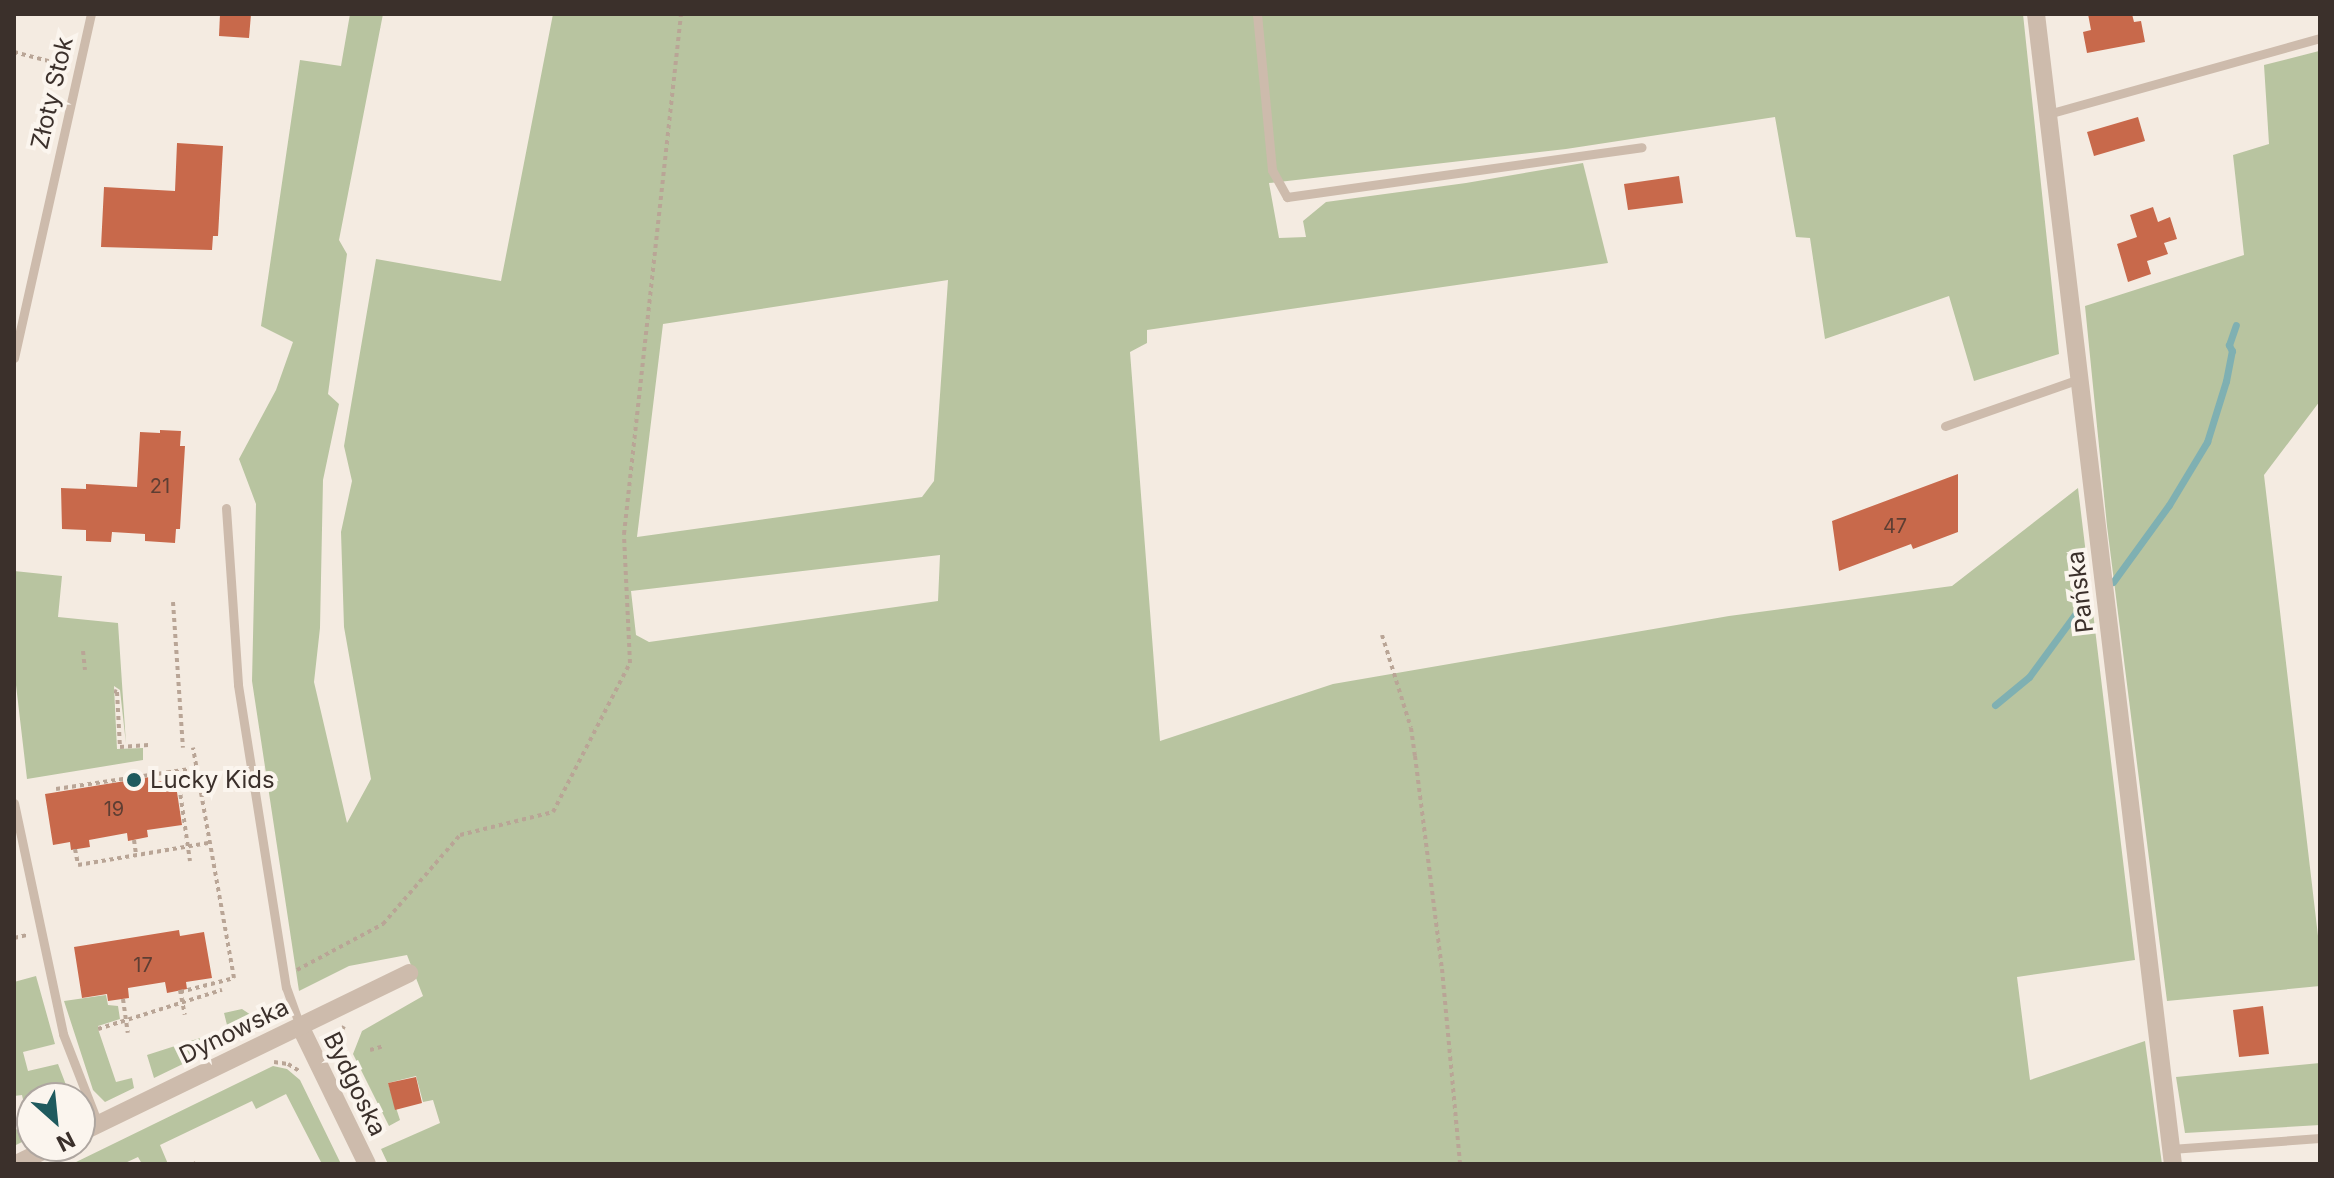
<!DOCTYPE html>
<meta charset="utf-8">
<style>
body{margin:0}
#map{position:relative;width:2334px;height:1178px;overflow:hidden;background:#f4ebe1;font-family:Inter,sans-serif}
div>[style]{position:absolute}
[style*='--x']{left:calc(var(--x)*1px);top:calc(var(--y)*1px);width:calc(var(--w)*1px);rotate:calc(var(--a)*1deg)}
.green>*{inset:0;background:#b8c4a0}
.stream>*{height:7px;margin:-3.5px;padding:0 3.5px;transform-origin:3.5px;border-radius:3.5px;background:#7fb0b2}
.building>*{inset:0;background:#c8694b}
.path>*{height:4px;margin-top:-2px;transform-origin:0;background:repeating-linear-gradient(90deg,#b9a596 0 4px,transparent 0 8px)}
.lane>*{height:9px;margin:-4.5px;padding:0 4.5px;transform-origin:4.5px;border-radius:4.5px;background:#cdbbac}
.street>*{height:18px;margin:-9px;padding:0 9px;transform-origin:9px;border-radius:9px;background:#cdbbac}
.dots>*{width:22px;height:22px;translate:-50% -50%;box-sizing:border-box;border:4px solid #fbf5ee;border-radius:50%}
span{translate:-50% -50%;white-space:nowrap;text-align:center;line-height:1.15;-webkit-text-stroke:8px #fbf5ee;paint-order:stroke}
.number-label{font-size:20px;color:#5e3e33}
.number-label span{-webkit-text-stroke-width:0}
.street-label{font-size:24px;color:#3b302b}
.poi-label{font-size:24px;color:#3b302b}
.left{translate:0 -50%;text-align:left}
.frame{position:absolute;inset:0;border:16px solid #3b302b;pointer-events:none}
.north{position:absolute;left:16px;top:1082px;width:80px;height:80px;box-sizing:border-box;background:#fbf5ee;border:2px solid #aea6a0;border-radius:50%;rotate:153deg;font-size:22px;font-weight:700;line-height:32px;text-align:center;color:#3b302b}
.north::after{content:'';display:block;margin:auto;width:28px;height:36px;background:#1f5a5e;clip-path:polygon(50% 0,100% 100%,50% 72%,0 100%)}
</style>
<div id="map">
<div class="green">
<i style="clip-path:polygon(evenodd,350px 14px,383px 14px,339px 240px,347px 254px,328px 394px,339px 404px,323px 480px,320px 628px,314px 682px,347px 823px,371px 779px,344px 627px,341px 532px,352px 481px,344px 446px,376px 259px,501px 281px,553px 14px,2023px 14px,2059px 354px,1974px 381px,1949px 296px,1825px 339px,1810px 238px,1796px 237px,1775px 117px,1566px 149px,1269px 183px,1279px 238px,1306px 237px,1303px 221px,1326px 202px,1466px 183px,1583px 163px,1608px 263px,1147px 330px,1147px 343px,1130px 352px,1160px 741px,1333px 684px,1729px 616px,1952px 586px,2078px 488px,2135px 960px,2017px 977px,2030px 1080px,2145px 1041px,2162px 1164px,388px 1164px,381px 1149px,440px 1123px,433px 1100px,423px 1102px,416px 1076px,388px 1083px,400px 1120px,389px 1126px,353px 1054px,362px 1031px,423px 996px,407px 955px,349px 966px,299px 991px,252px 681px,256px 504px,239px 459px,276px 390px,293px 342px,261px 326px,300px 60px,341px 66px,350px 14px,948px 280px,934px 481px,922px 497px,637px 537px,663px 324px,948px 280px,350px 14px,940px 555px,938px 601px,649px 642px,636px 635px,631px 591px,940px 555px)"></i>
<i style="clip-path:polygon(2319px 51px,2320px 401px,2264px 475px,2320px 953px,2320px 986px,2167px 1001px,2107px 526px,2085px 306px,2244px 255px,2233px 155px,2269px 144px,2264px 65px)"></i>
<i style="clip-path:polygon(14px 571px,62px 576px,58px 617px,118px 623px,126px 744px,120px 690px,114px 686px,117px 749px,143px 748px,143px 760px,27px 779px,14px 668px)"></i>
<i style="clip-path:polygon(36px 976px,55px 1044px,23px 1052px,28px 1071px,58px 1064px,71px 1098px,32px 1098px,32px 1137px,14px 1146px,14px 1130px,29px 1126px,22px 1095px,14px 1096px,14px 982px)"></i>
<i style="clip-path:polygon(106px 995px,108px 1005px,118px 1006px,120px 1019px,98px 1026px,98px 1029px,116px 1082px,132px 1078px,134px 1088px,105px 1102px,93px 1090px,64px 1001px)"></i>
<i style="clip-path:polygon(242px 1009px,251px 1015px,253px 1030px,154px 1078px,147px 1055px,228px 1029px,224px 1013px)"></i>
<i style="clip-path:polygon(2320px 1063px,2320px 1125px,2185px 1133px,2176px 1077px)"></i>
<i style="clip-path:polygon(273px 1066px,287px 1069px,300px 1080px,341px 1164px,322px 1164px,286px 1094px,256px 1109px,252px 1101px,160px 1145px,168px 1164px,142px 1164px,138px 1157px,123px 1164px,72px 1164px)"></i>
</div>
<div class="stream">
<i style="--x:2113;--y:582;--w:95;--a:-54"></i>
<i style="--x:2169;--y:505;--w:74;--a:-58.9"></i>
<i style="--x:2207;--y:442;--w:64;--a:-72.7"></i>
<i style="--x:2226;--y:381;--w:31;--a:-79"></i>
<i style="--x:2232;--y:351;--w:7;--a:-117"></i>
<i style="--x:2229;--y:345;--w:21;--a:-71"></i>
<i style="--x:1995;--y:705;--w:44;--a:-39.5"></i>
<i style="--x:2029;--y:677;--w:98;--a:-53.7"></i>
</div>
<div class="building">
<i style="clip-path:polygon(220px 14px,251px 14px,249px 38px,219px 36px)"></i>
<i style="clip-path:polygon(2088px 14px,2132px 14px,2134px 22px,2141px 21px,2145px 42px,2087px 53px,2083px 32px,2091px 30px)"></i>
<i style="clip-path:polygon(2138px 117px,2145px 141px,2094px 156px,2087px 132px)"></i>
<i style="clip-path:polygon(177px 143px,223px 146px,218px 236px,213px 236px,212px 250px,101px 247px,104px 187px,175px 191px)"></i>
<i style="clip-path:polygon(1679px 176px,1683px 203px,1628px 210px,1624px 184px)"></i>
<i style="clip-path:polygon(2153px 207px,2158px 222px,2170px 217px,2177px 239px,2164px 243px,2168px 254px,2147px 261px,2151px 274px,2128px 282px,2117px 244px,2137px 237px,2130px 215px)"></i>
<i style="clip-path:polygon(160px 430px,181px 431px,180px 446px,185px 446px,180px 529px,176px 529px,175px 543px,145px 541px,145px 534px,112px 532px,111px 542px,86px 541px,86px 530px,62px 529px,61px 488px,86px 489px,86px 484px,137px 487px,140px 432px,160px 433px)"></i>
<i style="clip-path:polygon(1958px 474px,1958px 532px,1913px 549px,1911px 544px,1839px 571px,1832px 521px)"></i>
<i style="clip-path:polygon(150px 777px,151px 783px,175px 779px,182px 825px,147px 830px,148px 837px,128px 841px,127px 833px,89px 840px,90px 847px,71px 850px,70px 842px,53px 845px,45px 794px)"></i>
<i style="clip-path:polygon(179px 930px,180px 936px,204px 932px,212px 978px,186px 982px,187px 989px,167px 993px,165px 982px,128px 988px,129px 998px,108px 1001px,107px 994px,82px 998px,74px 947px)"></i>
<i style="clip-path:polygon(2263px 1006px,2269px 1054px,2239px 1057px,2233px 1010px)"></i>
<i style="clip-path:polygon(416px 1077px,422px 1103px,395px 1110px,388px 1083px)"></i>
</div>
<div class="path">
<i style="--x:14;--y:52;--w:48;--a:14.6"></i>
<i style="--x:58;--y:82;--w:31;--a:-77"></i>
<i style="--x:173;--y:602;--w:146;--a:86.1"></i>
<i style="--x:1382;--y:635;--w:97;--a:72.7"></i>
<i style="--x:1411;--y:728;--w:28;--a:82"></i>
<i style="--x:1415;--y:756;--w:215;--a:82.8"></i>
<i style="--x:1442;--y:969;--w:196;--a:84.7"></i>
<i style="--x:83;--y:651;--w:19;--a:84"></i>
<i style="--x:114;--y:691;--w:3;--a:18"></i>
<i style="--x:117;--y:692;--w:55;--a:86.9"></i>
<i style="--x:120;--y:747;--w:32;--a:-4"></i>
<i style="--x:177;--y:771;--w:91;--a:81.8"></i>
<i style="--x:56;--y:789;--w:142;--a:-8.5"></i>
<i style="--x:134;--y:840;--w:15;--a:82"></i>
<i style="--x:75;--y:849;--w:16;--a:79"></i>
<i style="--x:78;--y:865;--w:132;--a:-9.6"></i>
<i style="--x:14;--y:938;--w:13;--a:-13"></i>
<i style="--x:297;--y:970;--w:98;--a:-28.1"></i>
<i style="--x:383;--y:924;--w:118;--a:-49.1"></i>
<i style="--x:460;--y:835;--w:96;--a:-13.9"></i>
<i style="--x:553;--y:812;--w:168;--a:-62.7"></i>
<i style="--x:630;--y:663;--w:129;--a:-92.7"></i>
<i style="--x:624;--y:534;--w:523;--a:-83.74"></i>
<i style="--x:180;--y:990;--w:25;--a:79"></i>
<i style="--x:180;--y:992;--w:56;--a:-14.5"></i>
<i style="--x:234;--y:978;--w:234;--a:-100.1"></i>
<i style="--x:123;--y:999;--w:34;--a:82"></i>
<i style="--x:98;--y:1029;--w:130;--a:-17.5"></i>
<i style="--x:370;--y:1050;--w:15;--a:-16"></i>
<i style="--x:336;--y:1051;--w:8;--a:-97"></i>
<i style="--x:335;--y:1043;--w:19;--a:-62"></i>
<i style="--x:274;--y:1062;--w:14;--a:8"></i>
<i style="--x:288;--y:1064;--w:13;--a:32"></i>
<i style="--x:194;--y:1164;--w:2;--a:-27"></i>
</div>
<div class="lane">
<i style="--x:1257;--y:14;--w:157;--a:84.5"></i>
<i style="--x:1272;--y:170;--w:31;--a:61"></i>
<i style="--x:1287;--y:197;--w:358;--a:-8"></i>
<i style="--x:2048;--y:114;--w:282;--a:-15.6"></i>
<i style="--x:14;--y:358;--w:353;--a:-77.4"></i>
<i style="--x:1945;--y:426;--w:142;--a:-19.3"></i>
<i style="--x:226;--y:508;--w:177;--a:86.1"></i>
<i style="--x:238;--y:685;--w:306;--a:81"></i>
<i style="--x:286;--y:987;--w:41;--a:70.3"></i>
<i style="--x:14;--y:803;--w:236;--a:78"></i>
<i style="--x:63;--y:1034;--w:97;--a:68.7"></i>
<i style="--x:2171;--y:1149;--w:149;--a:-4.2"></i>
</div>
<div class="street">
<i style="--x:2036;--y:14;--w:1158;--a:83.21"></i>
<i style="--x:300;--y:1026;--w:153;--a:64.1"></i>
<i style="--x:80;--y:1133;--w:366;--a:-25.9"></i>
<i style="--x:16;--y:1164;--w:41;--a:-25.9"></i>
</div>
<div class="dots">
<i style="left:134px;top:780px;background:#1f5a5e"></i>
</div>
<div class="number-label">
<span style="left:160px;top:486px">21</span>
<span style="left:1895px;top:526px">47</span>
<span style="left:114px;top:809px">19</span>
<span style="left:143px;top:965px">17</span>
</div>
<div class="street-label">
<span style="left:52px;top:93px;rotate:-77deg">Złoty Stok</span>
<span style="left:2080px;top:592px;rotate:-97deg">Pańska</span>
<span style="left:234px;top:1031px;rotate:-26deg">Dynowska</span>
<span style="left:355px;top:1084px;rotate:64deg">Bydgoska</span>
</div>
<div class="poi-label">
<span class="left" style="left:150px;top:780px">Lucky Kids</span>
</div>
<div class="frame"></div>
<div class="north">N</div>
</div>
